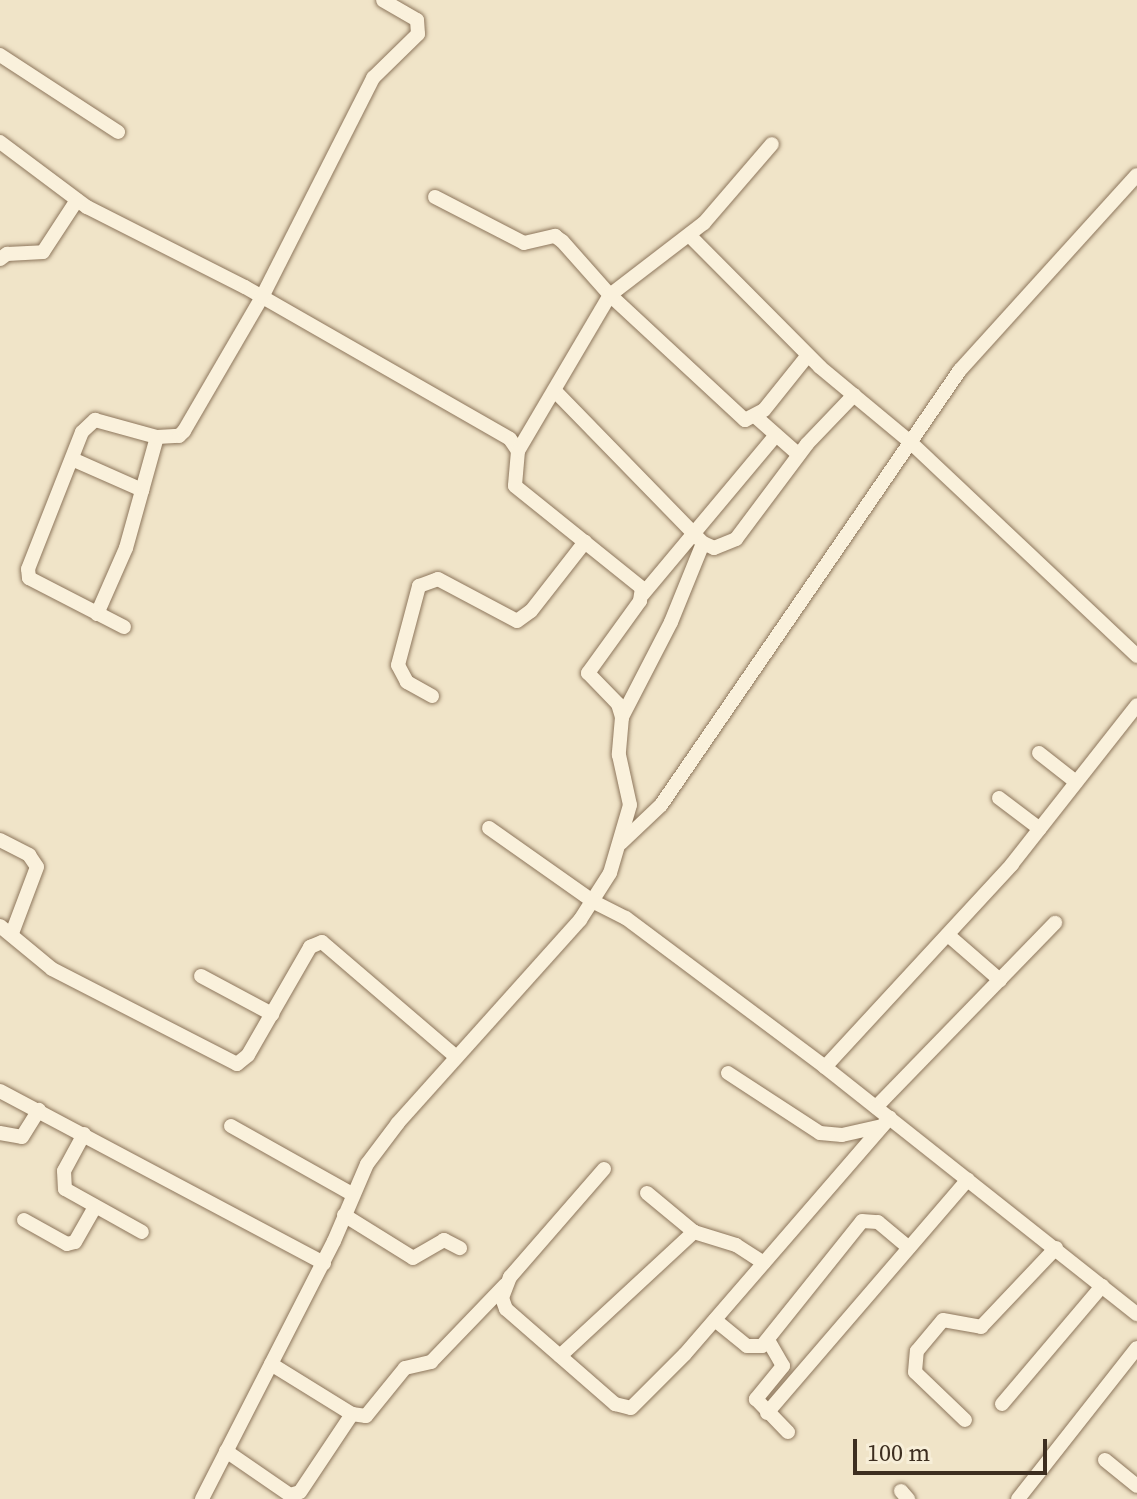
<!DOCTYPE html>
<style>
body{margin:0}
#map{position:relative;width:1137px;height:1499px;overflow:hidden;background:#f0e4c8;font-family:"Source Serif 4",serif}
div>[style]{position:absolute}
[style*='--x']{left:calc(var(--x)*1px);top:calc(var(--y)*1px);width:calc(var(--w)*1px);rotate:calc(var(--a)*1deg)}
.roads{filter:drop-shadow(0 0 2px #8d765c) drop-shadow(0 0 2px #8d765c)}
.minor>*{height:14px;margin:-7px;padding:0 7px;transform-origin:7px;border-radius:7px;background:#faf1dc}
span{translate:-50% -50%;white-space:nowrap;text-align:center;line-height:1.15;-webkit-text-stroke:8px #f7eed8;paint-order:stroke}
.scale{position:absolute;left:853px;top:1439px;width:194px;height:36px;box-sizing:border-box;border:4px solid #3d2e20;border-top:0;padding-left:10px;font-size:24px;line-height:28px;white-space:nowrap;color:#3d2e20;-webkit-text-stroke:6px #f7eed8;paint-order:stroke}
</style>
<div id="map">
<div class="roads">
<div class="minor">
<i style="--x:0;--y:55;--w:141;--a:33.1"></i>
<i style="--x:0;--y:142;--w:109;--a:36.8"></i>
<i style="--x:87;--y:207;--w:177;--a:26.9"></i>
<i style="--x:245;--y:287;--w:305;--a:29.8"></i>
<i style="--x:510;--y:439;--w:14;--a:56"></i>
<i style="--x:518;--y:451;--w:35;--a:95"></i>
<i style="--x:515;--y:486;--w:163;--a:38.8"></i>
<i style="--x:642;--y:588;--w:13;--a:99"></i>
<i style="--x:640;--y:601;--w:89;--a:125.8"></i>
<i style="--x:588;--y:673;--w:43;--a:45.9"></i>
<i style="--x:618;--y:704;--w:14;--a:73"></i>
<i style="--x:622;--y:717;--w:38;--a:95"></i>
<i style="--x:619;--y:755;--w:51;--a:77.6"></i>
<i style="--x:630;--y:805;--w:71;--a:106.4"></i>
<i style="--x:610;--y:873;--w:56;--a:122.6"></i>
<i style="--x:580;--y:920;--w:273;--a:131.9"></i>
<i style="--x:398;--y:1123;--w:51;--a:127.1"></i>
<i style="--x:367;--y:1164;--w:84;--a:113.2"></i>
<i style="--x:334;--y:1241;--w:290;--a:117.1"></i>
<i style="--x:435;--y:197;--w:100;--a:27.3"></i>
<i style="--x:524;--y:243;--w:32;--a:-13"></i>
<i style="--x:555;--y:236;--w:9;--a:36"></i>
<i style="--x:562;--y:241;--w:72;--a:48.4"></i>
<i style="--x:610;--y:295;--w:184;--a:42.8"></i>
<i style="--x:745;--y:420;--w:21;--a:-28"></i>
<i style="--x:764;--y:410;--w:70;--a:-51.3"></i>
<i style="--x:690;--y:236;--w:185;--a:45.2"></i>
<i style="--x:820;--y:367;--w:114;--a:39.7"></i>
<i style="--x:908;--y:440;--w:315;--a:43.3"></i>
<i style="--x:0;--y:259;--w:9;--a:-36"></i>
<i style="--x:7;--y:254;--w:36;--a:-3"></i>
<i style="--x:43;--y:252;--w:62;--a:-56.8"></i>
<i style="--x:555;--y:391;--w:212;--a:45.8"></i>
<i style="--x:703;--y:543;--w:12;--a:24"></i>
<i style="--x:714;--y:548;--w:24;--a:-22"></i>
<i style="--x:736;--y:539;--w:119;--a:-53.2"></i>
<i style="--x:807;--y:444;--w:68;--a:-46.2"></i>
<i style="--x:756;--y:417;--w:57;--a:41.5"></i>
<i style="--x:518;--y:451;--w:181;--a:-59.5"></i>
<i style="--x:610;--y:295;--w:118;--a:-37.5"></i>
<i style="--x:704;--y:223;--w:104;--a:-49.3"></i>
<i style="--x:72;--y:459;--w:77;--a:23.9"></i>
<i style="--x:643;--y:594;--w:207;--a:-50.1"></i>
<i style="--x:97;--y:614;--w:72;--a:-66.3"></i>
<i style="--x:126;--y:548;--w:115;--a:-74.4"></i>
<i style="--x:124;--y:627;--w:107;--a:-152.7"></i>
<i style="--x:29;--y:578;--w:9;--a:-96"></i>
<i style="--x:28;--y:569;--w:147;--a:-68.5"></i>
<i style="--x:82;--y:432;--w:18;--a:-43"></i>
<i style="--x:95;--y:420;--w:64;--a:15.3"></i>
<i style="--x:157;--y:437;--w:22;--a:-3"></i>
<i style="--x:179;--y:436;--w:7;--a:-45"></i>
<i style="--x:184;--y:431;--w:155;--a:-59.8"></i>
<i style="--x:262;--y:297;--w:246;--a:-63.1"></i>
<i style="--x:373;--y:78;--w:63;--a:-44.4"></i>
<i style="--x:418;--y:34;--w:14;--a:-94"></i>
<i style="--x:417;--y:20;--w:39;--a:-150"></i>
<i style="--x:432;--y:696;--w:29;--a:-151"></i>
<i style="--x:407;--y:682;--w:19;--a:-118"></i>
<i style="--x:398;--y:665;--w:82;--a:-75.1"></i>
<i style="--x:419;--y:586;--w:20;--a:-20"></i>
<i style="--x:438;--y:579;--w:89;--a:28"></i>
<i style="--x:517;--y:621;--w:17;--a:-36"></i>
<i style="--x:531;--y:611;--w:88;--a:-52"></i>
<i style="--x:622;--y:717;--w:107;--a:-62.7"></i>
<i style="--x:671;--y:622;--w:85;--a:-67.9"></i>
<i style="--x:1039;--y:753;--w:47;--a:38.1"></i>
<i style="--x:999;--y:798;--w:51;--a:37.1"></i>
<i style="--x:489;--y:828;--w:128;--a:35.2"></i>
<i style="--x:594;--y:902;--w:36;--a:27"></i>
<i style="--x:626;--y:918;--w:249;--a:36.8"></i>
<i style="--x:825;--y:1067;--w:398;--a:38.4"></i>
<i style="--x:0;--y:840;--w:33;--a:27"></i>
<i style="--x:29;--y:855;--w:14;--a:56"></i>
<i style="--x:37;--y:867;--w:71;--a:110.7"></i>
<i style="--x:621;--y:843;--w:55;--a:-43.5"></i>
<i style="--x:661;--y:805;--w:528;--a:-55.5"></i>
<i style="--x:960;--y:370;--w:263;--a:-47.8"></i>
<i style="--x:0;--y:926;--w:67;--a:39.6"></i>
<i style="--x:52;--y:969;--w:208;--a:27.2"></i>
<i style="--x:237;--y:1064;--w:14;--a:-39"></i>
<i style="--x:248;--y:1055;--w:125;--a:-60.1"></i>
<i style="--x:310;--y:947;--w:13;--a:-23"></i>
<i style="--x:322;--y:942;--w:177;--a:40.6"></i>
<i style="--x:948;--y:935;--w:69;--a:40.9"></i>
<i style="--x:201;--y:976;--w:81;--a:28.2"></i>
<i style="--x:825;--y:1067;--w:276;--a:-47.3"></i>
<i style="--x:1012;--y:864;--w:202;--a:-51.8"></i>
<i style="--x:728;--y:1073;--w:110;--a:33.1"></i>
<i style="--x:820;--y:1133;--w:22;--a:5"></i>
<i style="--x:842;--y:1135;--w:41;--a:-12.7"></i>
<i style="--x:0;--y:1091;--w:367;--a:28"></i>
<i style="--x:876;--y:1107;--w:257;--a:-45.8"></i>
<i style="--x:231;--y:1126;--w:139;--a:29.3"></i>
<i style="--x:0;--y:1133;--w:22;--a:10"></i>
<i style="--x:22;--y:1137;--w:32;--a:-58"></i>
<i style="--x:84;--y:1134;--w:42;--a:118.4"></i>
<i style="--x:64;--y:1171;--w:18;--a:87"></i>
<i style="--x:65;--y:1189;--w:88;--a:29.2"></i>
<i style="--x:604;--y:1169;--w:143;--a:131"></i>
<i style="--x:510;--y:1277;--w:22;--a:111"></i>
<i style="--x:502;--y:1298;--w:12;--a:70"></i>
<i style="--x:506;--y:1309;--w:145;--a:41.1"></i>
<i style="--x:615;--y:1404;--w:16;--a:14"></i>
<i style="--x:631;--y:1408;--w:76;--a:-45"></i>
<i style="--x:685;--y:1354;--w:313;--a:-49.1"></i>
<i style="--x:647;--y:1193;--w:61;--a:39.7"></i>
<i style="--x:694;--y:1232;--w:44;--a:17.2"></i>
<i style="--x:736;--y:1245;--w:33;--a:33"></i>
<i style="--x:344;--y:1215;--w:81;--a:31.9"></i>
<i style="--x:413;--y:1258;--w:36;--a:-30"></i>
<i style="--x:444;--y:1240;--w:18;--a:27"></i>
<i style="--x:24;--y:1220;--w:49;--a:29.2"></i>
<i style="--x:67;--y:1244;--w:8;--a:-14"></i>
<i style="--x:75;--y:1242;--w:40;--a:-60.3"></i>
<i style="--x:715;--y:1320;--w:41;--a:39.1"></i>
<i style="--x:747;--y:1346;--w:15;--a:0"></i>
<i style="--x:762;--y:1346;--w:160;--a:-51.3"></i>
<i style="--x:862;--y:1221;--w:16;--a:4"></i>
<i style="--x:878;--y:1222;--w:40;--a:40"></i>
<i style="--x:768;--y:1340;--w:30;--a:60"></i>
<i style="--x:783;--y:1366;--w:43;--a:129.3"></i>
<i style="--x:756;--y:1399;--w:46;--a:45.9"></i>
<i style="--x:560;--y:1356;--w:183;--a:-42.8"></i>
<i style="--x:271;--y:1364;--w:95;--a:31.7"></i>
<i style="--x:352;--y:1414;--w:14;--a:8"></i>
<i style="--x:366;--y:1416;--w:62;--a:-50.9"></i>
<i style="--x:405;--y:1368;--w:27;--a:-13"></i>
<i style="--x:431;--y:1362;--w:107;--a:-46.1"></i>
<i style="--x:1002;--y:1404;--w:155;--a:-49.7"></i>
<i style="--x:767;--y:1413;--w:308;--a:-49.3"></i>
<i style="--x:965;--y:1420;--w:69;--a:-136.2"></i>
<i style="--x:915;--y:1372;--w:21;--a:-85"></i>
<i style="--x:917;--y:1351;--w:40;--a:-50"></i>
<i style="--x:943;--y:1320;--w:39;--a:10"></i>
<i style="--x:981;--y:1327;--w:109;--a:-46.5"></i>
<i style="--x:226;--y:1451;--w:78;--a:34.5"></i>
<i style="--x:290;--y:1495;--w:10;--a:-17"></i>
<i style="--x:300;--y:1492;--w:94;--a:-56.3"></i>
<i style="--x:1105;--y:1460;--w:41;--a:39.1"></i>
<i style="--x:901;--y:1491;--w:11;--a:49"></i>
<i style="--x:1018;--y:1499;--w:192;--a:-51.8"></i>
</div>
</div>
<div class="scale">100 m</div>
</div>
